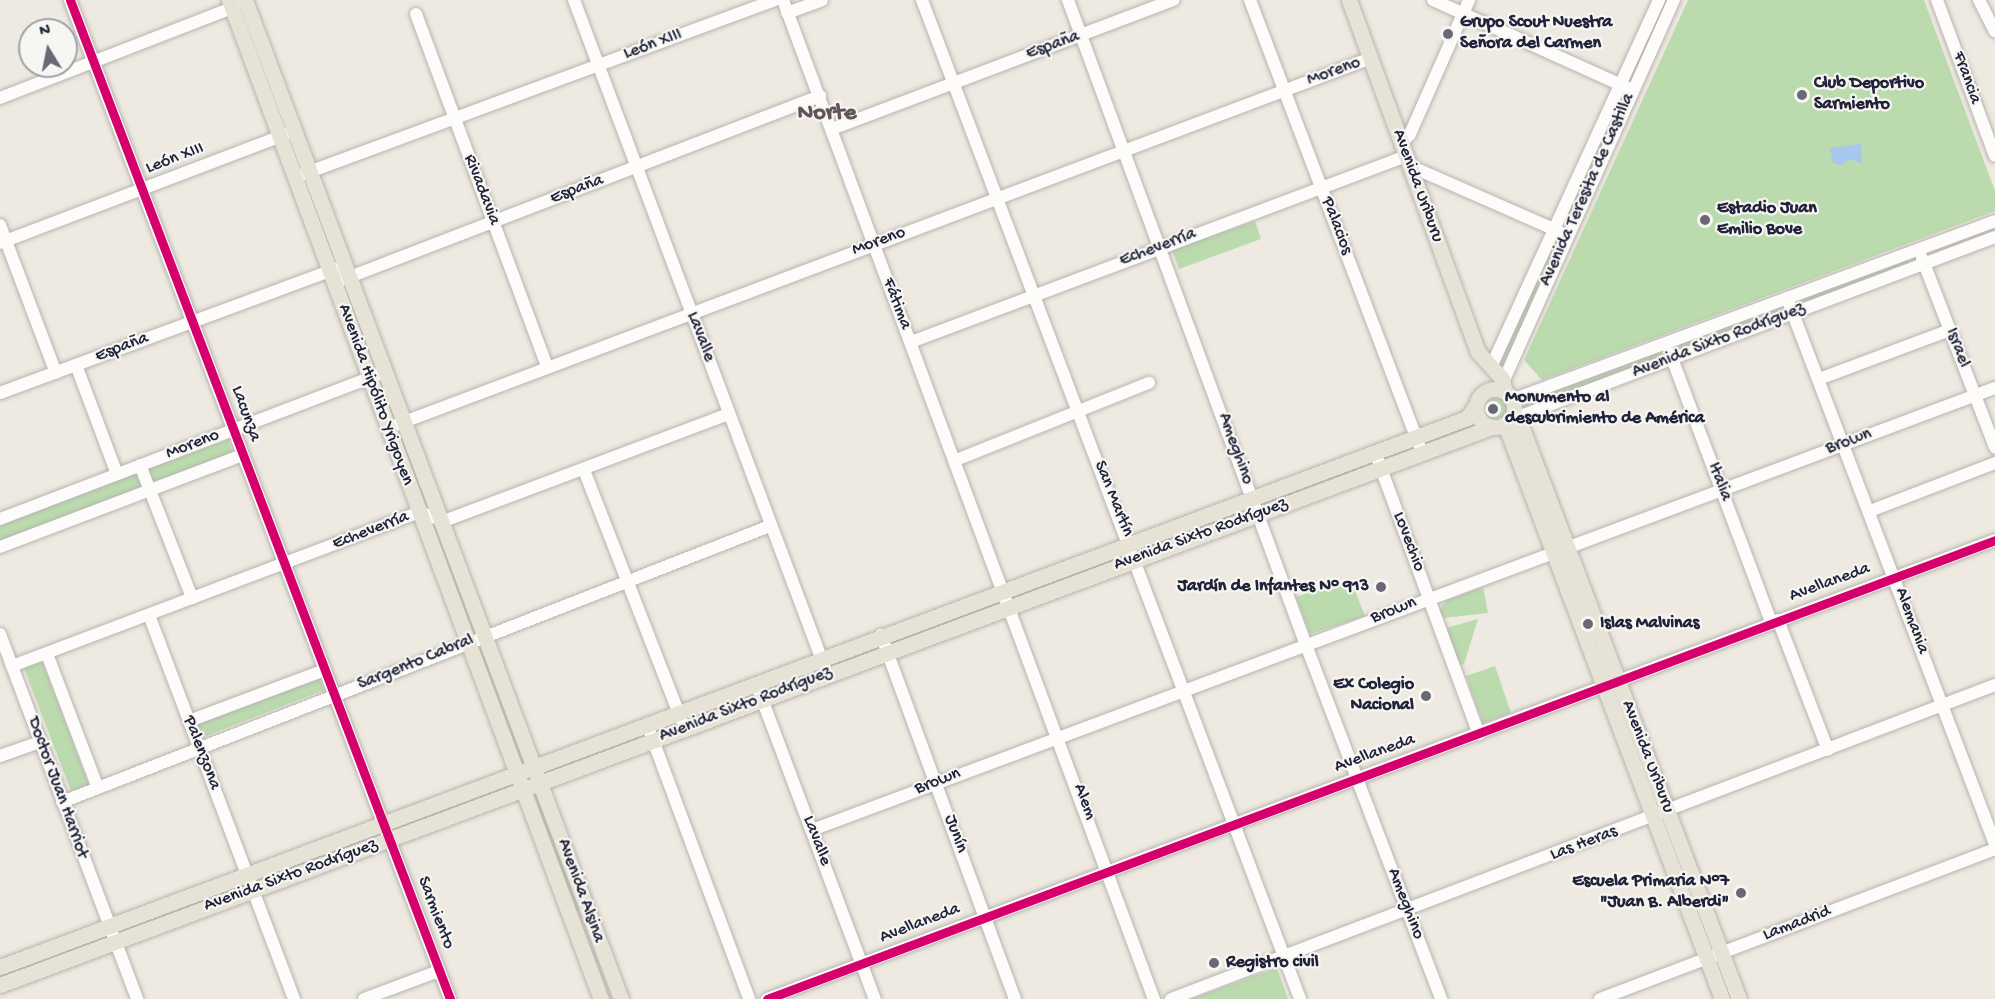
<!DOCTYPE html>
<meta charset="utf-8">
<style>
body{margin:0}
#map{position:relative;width:1995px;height:999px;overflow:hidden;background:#efeae1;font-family:"Gochi Hand",sans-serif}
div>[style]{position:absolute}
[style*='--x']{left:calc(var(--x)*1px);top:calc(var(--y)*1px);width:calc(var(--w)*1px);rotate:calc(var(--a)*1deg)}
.green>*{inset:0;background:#bbdbae}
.round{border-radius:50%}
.water>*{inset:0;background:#a6c7ee}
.roads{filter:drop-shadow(0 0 2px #b7b4b1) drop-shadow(0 0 2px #b7b4b1)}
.minor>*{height:12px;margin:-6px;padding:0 6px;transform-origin:6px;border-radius:6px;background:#fdfcfa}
.major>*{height:15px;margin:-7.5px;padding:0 7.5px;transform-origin:7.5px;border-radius:7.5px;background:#e7e2d6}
.major>.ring{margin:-7.5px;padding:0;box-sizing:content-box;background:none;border:15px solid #e7e2d6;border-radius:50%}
.cycleway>*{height:9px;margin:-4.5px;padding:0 4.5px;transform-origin:4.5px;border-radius:4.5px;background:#d6006c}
.dots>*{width:16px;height:16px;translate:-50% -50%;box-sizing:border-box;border:3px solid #f6f6f2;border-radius:50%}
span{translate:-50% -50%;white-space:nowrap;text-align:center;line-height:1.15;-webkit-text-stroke:4.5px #f6f6f2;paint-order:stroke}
.poi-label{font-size:18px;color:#22223b;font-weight:700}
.left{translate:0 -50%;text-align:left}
.right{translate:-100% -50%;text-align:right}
.street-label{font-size:18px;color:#22223b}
.district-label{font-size:24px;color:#625459;font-weight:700}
.north{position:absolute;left:18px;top:18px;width:60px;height:60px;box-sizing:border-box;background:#f6f6f2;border:2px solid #a1a1a9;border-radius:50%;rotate:350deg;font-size:16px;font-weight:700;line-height:24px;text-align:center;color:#22223b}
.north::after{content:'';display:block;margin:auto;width:21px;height:27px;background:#6a6875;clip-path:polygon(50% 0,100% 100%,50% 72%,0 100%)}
</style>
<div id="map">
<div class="green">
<i style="clip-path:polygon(1688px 0,1924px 0,1995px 191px,1995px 211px,1542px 380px,1524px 360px)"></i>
<i style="clip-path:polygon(1620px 96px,1623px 98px,1567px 223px,1564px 222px)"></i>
<i style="clip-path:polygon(1255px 221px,1261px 239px,1179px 269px,1172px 250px)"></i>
<i style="clip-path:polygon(1555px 241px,1558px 242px,1502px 374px,1495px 366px)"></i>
<i style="clip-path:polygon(1906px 256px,1910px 266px,1803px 306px,1799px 297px)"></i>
<i style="clip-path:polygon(1779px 304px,1782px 314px,1681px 352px,1678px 342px)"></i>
<i style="clip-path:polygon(1658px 350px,1662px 359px,1523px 412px,1519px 403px)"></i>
<i class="round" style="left:1481px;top:393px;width:28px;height:28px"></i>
<i style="clip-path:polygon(228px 440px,233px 453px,153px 483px,148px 469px)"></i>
<i style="clip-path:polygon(138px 472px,144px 486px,0 541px,0 525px)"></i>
<i style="clip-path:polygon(1350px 578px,1365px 616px,1310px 634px,1296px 597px)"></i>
<i style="clip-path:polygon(1483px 587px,1488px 613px,1443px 618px,1440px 610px,1445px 601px)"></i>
<i style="clip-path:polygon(1478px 619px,1464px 664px,1459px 666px,1446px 628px)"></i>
<i style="clip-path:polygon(42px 661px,89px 785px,71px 791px,24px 668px)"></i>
<i style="clip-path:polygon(1495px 666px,1511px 713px,1483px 723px,1466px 676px)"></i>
<i style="clip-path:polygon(318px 675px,324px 690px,201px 738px,195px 723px)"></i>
<i style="clip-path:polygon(541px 801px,582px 908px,576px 911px,535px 803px)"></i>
<i style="clip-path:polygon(1277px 968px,1288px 999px,1191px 999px)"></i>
</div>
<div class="water">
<i style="clip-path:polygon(1861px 144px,1862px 164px,1850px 159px,1841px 165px,1833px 163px,1830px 148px)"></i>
</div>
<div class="roads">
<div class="minor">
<i style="--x:70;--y:0;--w:1069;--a:69.17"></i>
<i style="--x:574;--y:0;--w:714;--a:69.41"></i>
<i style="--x:783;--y:0;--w:1066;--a:69.63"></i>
<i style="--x:922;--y:0;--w:1068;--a:69.27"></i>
<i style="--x:1068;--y:0;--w:688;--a:69.75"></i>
<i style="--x:1306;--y:645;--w:379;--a:69.1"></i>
<i style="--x:1250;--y:0;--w:476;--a:69.2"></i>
<i style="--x:1433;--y:0;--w:212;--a:24.3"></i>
<i style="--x:1937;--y:0;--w:166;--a:69.6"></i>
<i style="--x:1979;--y:0;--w:35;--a:63"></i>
<i style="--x:787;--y:13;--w:37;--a:-20"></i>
<i style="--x:416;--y:14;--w:377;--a:69.6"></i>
<i style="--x:0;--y:98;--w:249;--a:-21.2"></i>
<i style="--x:232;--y:8;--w:8;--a:-50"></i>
<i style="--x:832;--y:129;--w:365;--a:-20.7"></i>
<i style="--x:1402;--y:143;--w:12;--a:-48"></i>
<i style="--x:1410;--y:134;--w:146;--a:-66.2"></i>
<i style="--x:1410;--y:166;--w:164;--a:23.7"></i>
<i style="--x:301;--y:175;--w:505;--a:-20.26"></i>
<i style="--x:0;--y:225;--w:158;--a:69.3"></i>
<i style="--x:0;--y:243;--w:307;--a:-20.8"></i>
<i style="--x:1922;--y:258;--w:203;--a:68.9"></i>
<i style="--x:334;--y:283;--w:521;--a:-21.05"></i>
<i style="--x:1787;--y:298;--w:584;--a:69.15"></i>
<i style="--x:911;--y:342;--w:529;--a:-20.59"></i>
<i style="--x:1670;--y:353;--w:287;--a:69.4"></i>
<i style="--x:76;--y:365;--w:116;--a:69.4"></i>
<i style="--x:1491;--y:367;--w:404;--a:-65.4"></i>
<i style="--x:1819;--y:379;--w:140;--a:-20.5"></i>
<i style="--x:1503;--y:382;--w:419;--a:-65.9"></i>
<i style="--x:0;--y:393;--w:360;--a:-20.3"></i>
<i style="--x:1512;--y:400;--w:515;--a:-20.33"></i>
<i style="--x:1512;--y:416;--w:11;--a:-5"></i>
<i style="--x:1523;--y:415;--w:504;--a:-20.66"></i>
<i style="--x:388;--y:428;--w:1050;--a:-20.63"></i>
<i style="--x:1375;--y:452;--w:301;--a:69.8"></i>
<i style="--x:956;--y:460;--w:208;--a:-21.8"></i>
<i style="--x:140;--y:465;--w:143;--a:68.6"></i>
<i style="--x:584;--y:470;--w:269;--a:68.7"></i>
<i style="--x:1870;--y:511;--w:134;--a:-21"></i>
<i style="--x:0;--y:519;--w:404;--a:-20.9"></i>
<i style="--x:0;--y:547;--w:259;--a:-20.8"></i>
<i style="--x:149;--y:615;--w:410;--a:69.3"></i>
<i style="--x:1778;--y:620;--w:139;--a:69"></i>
<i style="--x:0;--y:634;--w:390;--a:69.4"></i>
<i style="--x:881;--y:635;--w:388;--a:69.8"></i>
<i style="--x:47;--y:654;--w:143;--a:69.2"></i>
<i style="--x:12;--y:666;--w:435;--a:-20.7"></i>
<i style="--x:419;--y:512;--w:27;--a:20"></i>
<i style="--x:444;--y:521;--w:304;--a:-20.6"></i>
<i style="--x:756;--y:683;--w:338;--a:69.4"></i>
<i style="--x:189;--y:721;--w:145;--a:-20.6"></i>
<i style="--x:647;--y:724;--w:293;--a:69.6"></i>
<i style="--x:0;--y:756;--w:42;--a:-19.3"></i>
<i style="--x:62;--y:802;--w:760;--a:-21.3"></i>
<i style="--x:812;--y:830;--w:1263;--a:-20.49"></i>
<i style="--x:364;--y:999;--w:80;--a:-20.5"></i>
<i style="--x:767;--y:999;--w:1311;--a:-20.49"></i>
<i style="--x:1171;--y:999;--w:882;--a:-20.86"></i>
<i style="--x:1600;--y:999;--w:423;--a:-20.8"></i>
</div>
<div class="major">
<i style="--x:229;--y:0;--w:1066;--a:69.58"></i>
<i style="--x:245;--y:0;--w:1067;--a:69.37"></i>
<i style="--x:1349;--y:0;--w:375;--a:69.9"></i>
<i style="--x:1478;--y:352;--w:36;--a:48"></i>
<i style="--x:1502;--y:379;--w:13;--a:77"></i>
<i class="ring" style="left:1476px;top:389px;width:23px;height:23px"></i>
<i style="--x:1511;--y:418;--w:18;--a:47"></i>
<i style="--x:1523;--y:431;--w:608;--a:69.18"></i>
<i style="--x:1505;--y:424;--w:615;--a:69.32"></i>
<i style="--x:0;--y:967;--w:1566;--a:-20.52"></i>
<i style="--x:1467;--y:418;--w:16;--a:-55"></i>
<i style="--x:0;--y:985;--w:1593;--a:-20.51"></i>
</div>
</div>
<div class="cycleway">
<i style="--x:70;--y:0;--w:1069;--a:69.17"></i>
<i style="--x:767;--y:999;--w:1311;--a:-20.49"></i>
</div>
<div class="dots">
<i style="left:1448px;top:34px;background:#6a6875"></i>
<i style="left:1802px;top:95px;background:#6a6875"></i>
<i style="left:1705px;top:220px;background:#6a6875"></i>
<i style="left:1493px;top:409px;background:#6a6875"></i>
<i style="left:1381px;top:587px;background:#6a6875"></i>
<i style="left:1588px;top:624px;background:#6a6875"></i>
<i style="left:1426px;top:696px;background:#6a6875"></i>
<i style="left:1741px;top:893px;background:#6a6875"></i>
<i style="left:1214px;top:963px;background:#6a6875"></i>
</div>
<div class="poi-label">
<span class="left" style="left:1460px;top:34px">Grupo Scout Nuestra<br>Señora del Carmen</span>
<span class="left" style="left:1814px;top:95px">Club Deportivo<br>Sarmiento</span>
<span class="left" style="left:1717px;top:220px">Estadio Juan<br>Emilio Bove</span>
<span class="left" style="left:1505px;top:409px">Monumento al<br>descubrimiento de América</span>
<span class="right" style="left:1369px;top:587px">Jardín de Infantes N° 913</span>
<span class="left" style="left:1600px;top:624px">Islas Malvinas</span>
<span class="right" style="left:1414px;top:696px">Ex Colegio<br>Nacional</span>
<span class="right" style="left:1729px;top:893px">Escuela Primaria N°7<br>"Juan B. Alberdi"</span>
<span class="left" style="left:1226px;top:963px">Registro civil</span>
</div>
<div class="street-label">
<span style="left:653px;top:45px;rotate:-20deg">León XIII</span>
<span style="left:1053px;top:46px;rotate:-20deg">España</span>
<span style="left:1334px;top:72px;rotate:-20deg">Moreno</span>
<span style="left:1966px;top:78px;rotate:70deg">Francia</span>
<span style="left:175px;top:159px;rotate:-21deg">León XIII</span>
<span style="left:1417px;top:186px;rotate:70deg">Avenida Uriburu</span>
<span style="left:481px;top:190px;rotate:69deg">Rivadavia</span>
<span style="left:577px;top:190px;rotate:-21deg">España</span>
<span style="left:1588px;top:190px;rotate:-66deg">Avenida Teresita de Castilla</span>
<span style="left:1336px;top:226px;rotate:69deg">Palacios</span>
<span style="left:879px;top:242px;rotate:-20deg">Moreno</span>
<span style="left:1158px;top:248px;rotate:-21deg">Echeverría</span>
<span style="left:896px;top:304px;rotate:69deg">Fátima</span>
<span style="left:700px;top:337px;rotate:69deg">Lavalle</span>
<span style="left:1719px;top:341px;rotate:-21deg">Avenida Sixto Rodríguez</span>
<span style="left:122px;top:348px;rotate:-21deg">España</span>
<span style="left:1957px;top:348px;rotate:69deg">Israel</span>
<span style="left:375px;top:395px;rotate:70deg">Avenida Hipólito Yrigoyen</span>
<span style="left:245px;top:414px;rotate:70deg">Lacunza</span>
<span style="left:1849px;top:442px;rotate:-20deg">Brown</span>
<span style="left:193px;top:445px;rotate:-21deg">Moreno</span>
<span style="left:1235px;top:449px;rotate:70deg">Ameghino</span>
<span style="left:1719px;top:482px;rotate:69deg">Italia</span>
<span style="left:1113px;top:499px;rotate:68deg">San Martín</span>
<span style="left:371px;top:531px;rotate:-21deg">Echeverría</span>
<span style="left:1201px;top:535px;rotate:-20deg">Avenida Sixto Rodríguez</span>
<span style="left:1408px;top:542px;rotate:69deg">Lovechio</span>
<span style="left:1830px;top:583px;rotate:-20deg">Avellaneda</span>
<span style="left:1394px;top:611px;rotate:-21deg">Brown</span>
<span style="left:1911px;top:621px;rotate:70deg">Alemania</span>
<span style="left:416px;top:663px;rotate:-22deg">Sargento Cabral</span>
<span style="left:746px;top:705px;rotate:-21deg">Avenida Sixto Rodríguez</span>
<span style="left:201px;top:753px;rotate:69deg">Palenzona</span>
<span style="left:1375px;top:754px;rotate:-20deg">Avellaneda</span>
<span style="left:1647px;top:757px;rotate:69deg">Avenida Uriburu</span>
<span style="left:938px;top:782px;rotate:-21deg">Brown</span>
<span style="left:57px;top:788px;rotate:70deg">Doctor Juan Harriot</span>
<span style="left:1084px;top:802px;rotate:69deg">Alem</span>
<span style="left:955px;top:834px;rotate:70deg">Junín</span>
<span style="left:816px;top:841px;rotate:69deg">Lavalle</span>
<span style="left:1584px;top:844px;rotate:-21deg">Las Heras</span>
<span style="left:291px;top:876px;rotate:-20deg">Avenida Sixto Rodríguez</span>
<span style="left:580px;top:891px;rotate:70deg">Avenida Alsina</span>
<span style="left:1405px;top:904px;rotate:69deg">Ameghino</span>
<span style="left:435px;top:913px;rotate:69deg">Sarmiento</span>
<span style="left:920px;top:924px;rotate:-21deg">Avellaneda</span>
<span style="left:1797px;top:924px;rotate:-21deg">Lamadrid</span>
</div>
<div class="district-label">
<span style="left:827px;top:114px">Norte</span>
</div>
<div class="north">N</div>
</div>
